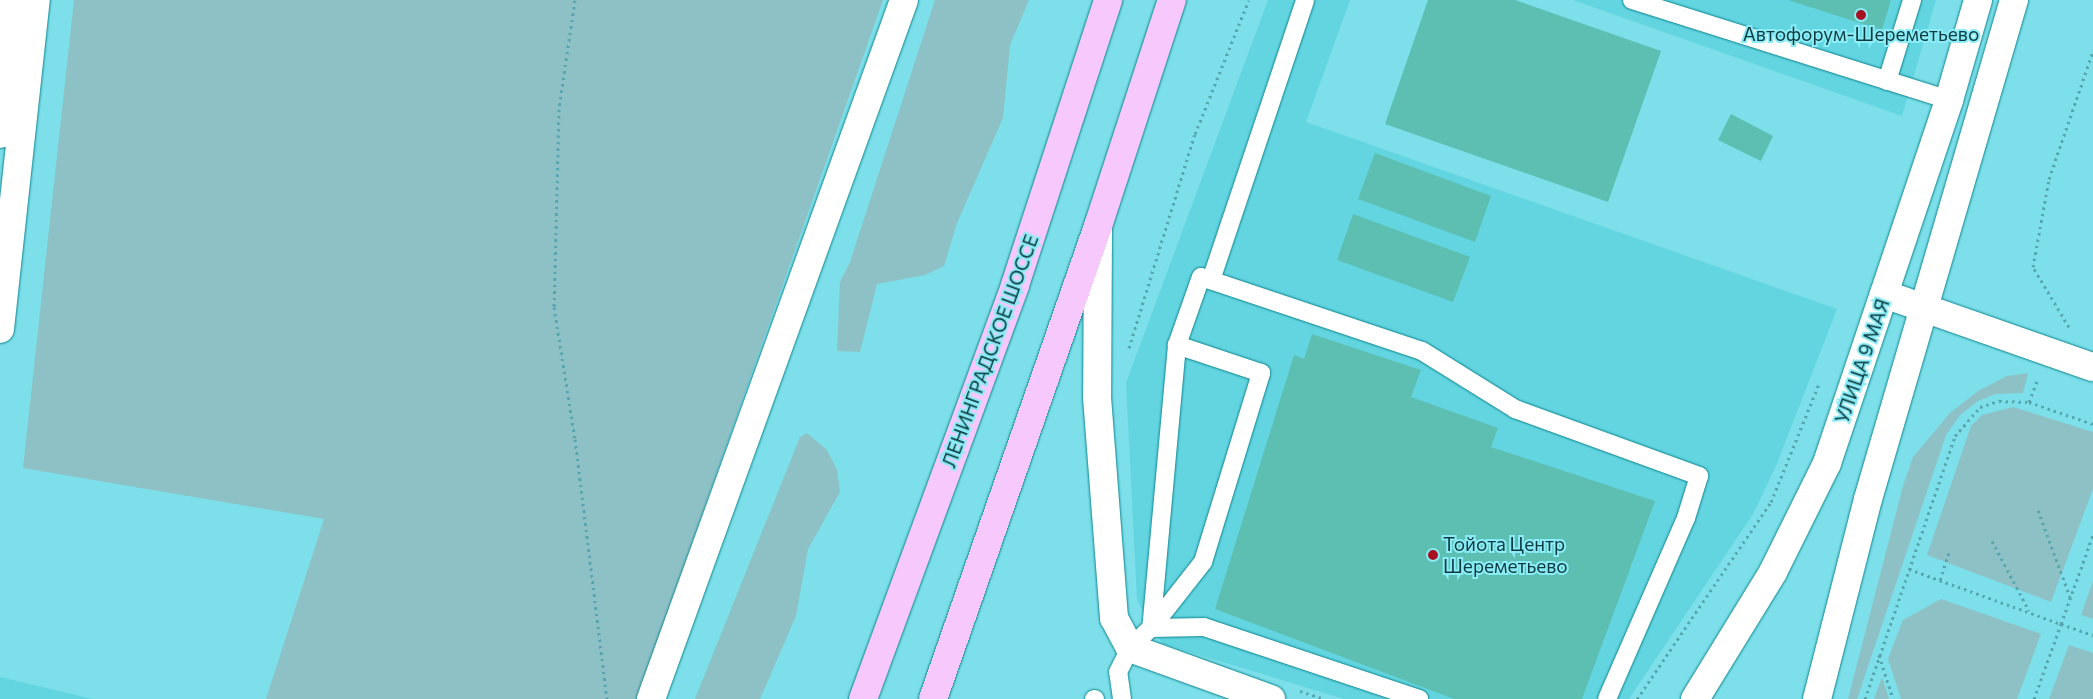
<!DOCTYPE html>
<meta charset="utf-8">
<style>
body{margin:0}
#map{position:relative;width:2093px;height:699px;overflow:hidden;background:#7cdfe9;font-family:Commissioner,sans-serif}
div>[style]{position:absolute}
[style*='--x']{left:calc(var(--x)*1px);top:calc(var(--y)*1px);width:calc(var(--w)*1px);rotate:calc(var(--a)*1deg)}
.built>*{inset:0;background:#63d5e0}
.green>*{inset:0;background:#8ec1c6}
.building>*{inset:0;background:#5dbfb2}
.path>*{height:3px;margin-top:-1.5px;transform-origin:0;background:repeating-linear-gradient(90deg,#56a6ae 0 2.5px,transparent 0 6.5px)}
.roads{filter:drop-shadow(0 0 1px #0d8690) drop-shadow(0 0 1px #0d8690)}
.service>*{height:18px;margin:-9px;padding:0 9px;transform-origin:9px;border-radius:9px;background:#fff}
.minor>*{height:28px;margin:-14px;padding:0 14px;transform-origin:14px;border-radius:14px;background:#fff}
.tertiary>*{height:28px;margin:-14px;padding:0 14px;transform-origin:14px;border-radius:14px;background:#fff}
.secondary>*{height:28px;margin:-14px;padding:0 14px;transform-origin:14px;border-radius:14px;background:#fff}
.trunk>*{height:28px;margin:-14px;padding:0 14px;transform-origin:14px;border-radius:14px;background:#f7c8fb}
.dots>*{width:14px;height:14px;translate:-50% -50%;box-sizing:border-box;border:2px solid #89ecf6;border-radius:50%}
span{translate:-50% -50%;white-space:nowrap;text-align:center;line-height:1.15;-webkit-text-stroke:4px #89ecf6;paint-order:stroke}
.poi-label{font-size:19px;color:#0d3a3e}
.left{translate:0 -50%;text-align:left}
.street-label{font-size:19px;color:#0d3a3e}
</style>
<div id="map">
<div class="built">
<i style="clip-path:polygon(1268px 0,1350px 0,1306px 122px,1837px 309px,1776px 466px,1753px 514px,1629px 699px,1344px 699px,1163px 644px,1151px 628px,1137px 599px,1126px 383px)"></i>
<i style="clip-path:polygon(1573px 0,1936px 0,1902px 116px)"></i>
<i style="clip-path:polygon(0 677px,93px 699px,0 699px)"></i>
</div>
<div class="green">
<i style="clip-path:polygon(74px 0,883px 0,637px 699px,266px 699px,324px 519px,23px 468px)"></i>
<i style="clip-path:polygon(935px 0,1029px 0,1010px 45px,1003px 118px,957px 223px,944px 266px,925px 275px,877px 284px,860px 352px,837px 351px,840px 282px,850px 262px)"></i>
<i style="clip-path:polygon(2028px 373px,2023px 393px,1995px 394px,1978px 401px,1960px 415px,1946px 435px,1857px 699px,1848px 699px,1903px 486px,1913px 457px,1950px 413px,1978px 391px,2007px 376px)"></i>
<i style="clip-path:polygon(2013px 407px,2093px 432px,2093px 489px,2051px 602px,1927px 555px,1971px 426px,1982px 415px)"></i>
<i style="clip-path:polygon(807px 433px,827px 450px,837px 470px,840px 492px,808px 549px,796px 616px,760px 699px,695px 699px,800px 437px)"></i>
<i style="clip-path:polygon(2093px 581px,2093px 619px,2081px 615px)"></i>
<i style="clip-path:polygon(1941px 599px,2041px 634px,2017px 699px,1901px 699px,1888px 659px,1903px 620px)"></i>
<i style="clip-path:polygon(2069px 645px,2093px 653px,2093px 699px,2049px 699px)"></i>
<i style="clip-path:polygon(1882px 677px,1889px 699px,1874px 699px)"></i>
</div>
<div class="building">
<i style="clip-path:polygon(1428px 0,1515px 0,1661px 51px,1608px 202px,1385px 124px)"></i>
<i style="clip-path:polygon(1788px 0,1891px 0,1882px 30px)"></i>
<i style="clip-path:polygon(1731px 114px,1773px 136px,1761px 161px,1718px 140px)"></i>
<i style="clip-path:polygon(1375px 153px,1491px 196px,1475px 242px,1358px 199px)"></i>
<i style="clip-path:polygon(1353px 214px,1470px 257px,1453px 302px,1337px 260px)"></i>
<i style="clip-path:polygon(1312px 334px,1421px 370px,1411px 397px,1498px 428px,1491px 447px,1655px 501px,1582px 699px,1454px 699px,1215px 609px,1294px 355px,1304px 359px)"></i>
</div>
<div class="path">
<i style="--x:575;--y:0;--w:110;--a:98.4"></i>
<i style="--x:559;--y:109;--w:198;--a:91.4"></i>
<i style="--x:554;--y:307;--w:134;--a:81"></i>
<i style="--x:575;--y:439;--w:262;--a:83"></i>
<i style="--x:2069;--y:327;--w:70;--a:-121"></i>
<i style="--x:2033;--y:267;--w:89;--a:-79.7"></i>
<i style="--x:2049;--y:179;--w:135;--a:-71"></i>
<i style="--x:1129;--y:348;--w:224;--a:-72.9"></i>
<i style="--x:1195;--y:134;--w:144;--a:-68.1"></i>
<i style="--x:2029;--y:402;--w:68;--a:19"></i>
<i style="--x:2038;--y:510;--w:93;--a:69.8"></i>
<i style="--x:1992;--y:541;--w:79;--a:62.1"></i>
<i style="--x:1909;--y:569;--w:162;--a:19.9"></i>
<i style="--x:2061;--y:624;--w:95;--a:-70.2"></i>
<i style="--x:1940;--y:580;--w:29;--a:-72"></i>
<i style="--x:1879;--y:655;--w:46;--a:72.3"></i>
<i style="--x:1300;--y:691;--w:26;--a:18"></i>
<i style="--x:1637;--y:699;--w:238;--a:-55.8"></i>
<i style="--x:1771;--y:502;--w:127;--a:-67.9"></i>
<i style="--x:1865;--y:699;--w:278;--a:-71.1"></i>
<i style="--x:1955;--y:436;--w:38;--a:-49"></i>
<i style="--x:1980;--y:407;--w:20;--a:-18"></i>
<i style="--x:1999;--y:401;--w:30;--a:2"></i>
<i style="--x:2029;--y:402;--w:25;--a:-69"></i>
<i style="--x:2034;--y:699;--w:80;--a:-70.2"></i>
<i style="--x:2061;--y:624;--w:34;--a:19"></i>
</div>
<div class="roads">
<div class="service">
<i style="--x:1632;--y:0;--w:332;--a:17.5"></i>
<i style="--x:1887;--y:81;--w:85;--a:-72.8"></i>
<i style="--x:1211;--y:280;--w:295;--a:-71.4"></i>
<i style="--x:1177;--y:345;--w:72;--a:-70.6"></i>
<i style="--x:1201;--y:277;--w:233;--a:18.5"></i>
<i style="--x:1422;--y:351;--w:110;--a:31.9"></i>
<i style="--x:1515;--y:409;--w:196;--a:20"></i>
<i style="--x:1699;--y:476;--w:44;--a:107.2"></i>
<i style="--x:1686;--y:518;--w:197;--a:113.6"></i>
<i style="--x:1151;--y:628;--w:53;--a:-1.1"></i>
<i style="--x:1204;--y:627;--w:227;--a:18.5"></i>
<i style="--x:1094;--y:699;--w:1;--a:0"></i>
<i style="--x:1122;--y:699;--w:27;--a:-98"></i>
<i style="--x:1118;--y:672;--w:27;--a:-63"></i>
<i style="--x:1130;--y:648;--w:29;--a:-44"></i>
<i style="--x:1151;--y:628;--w:84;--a:-51.8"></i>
<i style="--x:1203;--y:562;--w:198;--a:-72.9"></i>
<i style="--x:1261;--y:373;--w:89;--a:-161.6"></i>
<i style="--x:1177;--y:345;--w:284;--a:95.2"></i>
</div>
<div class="minor">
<i style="--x:0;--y:134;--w:135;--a:-84"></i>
<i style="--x:1098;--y:230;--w:167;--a:90.3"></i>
<i style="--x:1097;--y:397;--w:222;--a:85.6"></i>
<i style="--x:1114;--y:618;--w:34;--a:62"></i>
<i style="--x:1130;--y:648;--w:150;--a:19.9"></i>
<i style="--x:0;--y:329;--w:331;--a:-83.8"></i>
<i style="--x:651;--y:699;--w:743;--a:-70.1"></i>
</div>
<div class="tertiary">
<i style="--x:1884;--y:294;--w:221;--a:19.3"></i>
</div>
<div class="secondary">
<i style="--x:1695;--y:699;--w:149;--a:-58.4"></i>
<i style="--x:1773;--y:572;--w:122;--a:-63.6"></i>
<i style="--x:1827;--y:463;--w:383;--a:-71.4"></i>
<i style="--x:1949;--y:100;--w:104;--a:-73.8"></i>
<i style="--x:1817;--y:699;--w:206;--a:-75.7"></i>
<i style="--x:1868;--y:499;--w:520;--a:-73.69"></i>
</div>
<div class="trunk">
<i style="--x:863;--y:699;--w:441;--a:-69.8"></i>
<i style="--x:1015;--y:285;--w:300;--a:-71.9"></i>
<i style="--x:933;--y:699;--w:501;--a:-70.77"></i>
<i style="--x:1098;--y:226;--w:238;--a:-71.9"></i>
</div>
</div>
<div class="dots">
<i style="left:1861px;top:15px;background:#a71121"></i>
<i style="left:1433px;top:555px;background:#a71121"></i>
</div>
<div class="poi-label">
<span style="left:1861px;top:34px">Автофорум-Шереметьево</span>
<span class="left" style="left:1443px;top:555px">Тойота Центр<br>Шереметьево</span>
</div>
<div class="street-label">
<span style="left:990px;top:351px;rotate:-70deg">ЛЕНИНГРАДСКОЕ ШОССЕ</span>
<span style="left:1862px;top:361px;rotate:-71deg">УЛИЦА 9 МАЯ</span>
</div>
</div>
